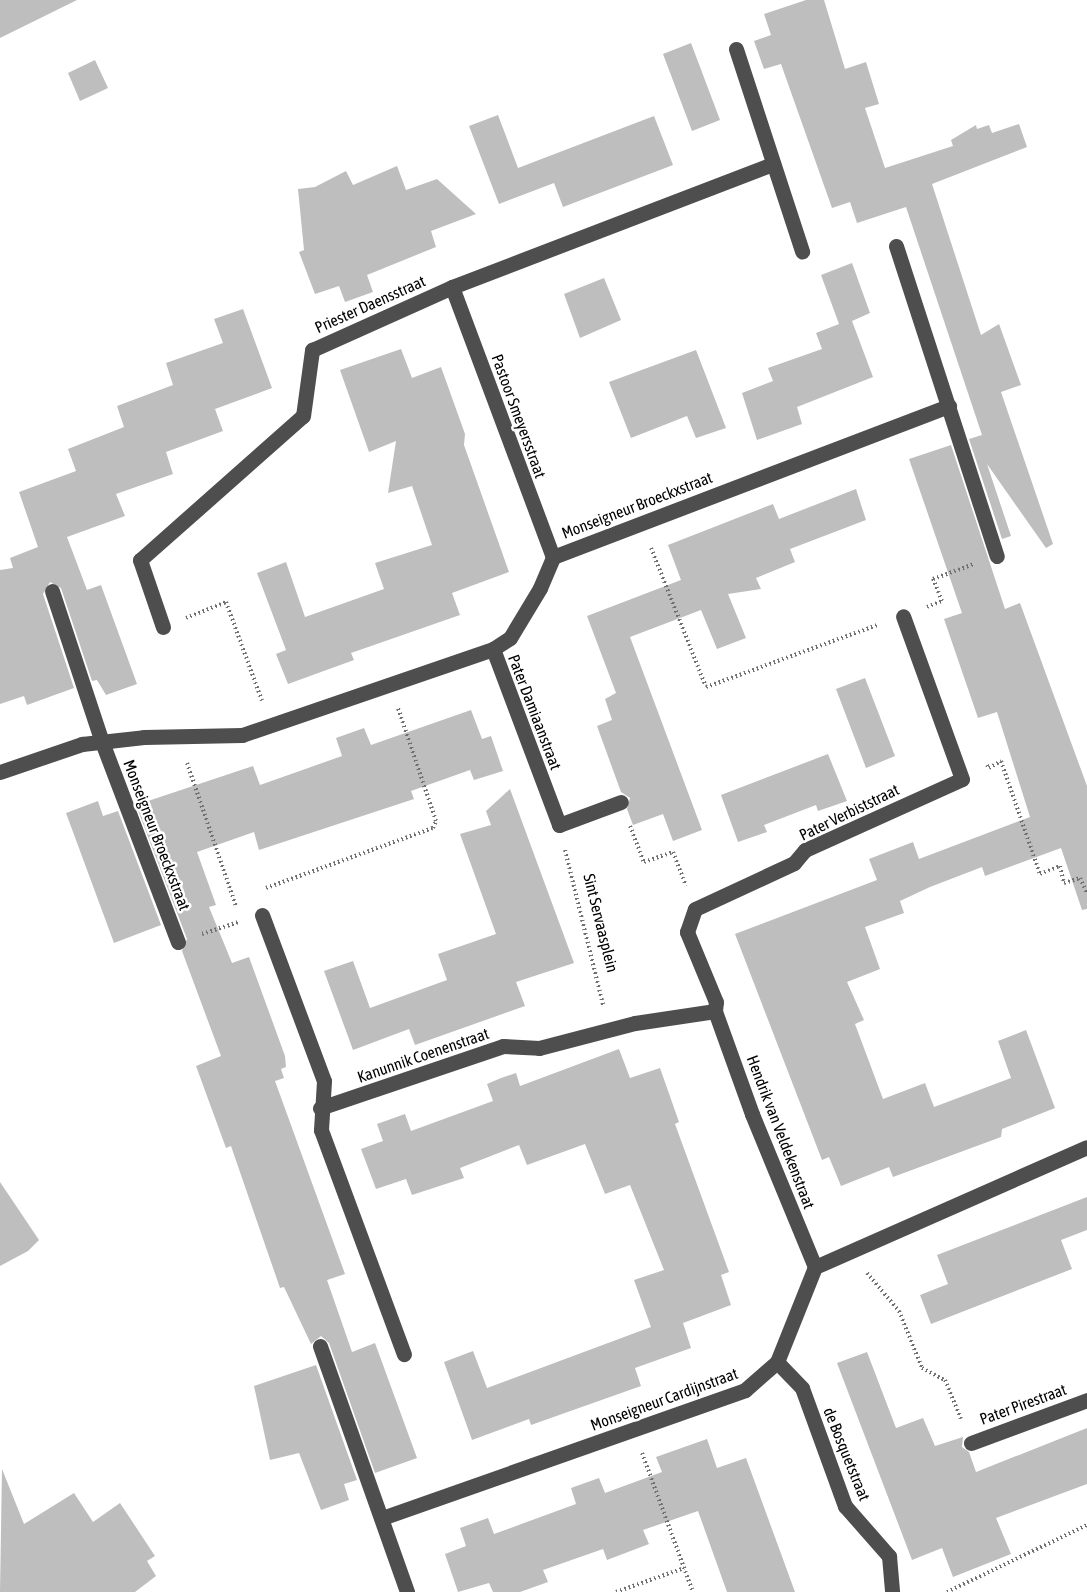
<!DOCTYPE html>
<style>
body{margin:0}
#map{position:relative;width:1087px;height:1592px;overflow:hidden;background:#fff;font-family:"Asap Condensed",sans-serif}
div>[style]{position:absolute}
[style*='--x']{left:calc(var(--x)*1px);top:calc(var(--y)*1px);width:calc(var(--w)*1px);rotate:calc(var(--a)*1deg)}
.building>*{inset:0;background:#bebebe}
.path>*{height:4px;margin-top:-2px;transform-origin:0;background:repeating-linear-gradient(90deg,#707070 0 1.5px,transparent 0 4.5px)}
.minor>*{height:15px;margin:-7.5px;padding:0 7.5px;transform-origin:7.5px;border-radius:7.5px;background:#4e4e4e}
span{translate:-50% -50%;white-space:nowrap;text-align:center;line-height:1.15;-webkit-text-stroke:5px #fff;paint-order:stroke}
.street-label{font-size:16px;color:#000}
</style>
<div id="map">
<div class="building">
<i style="clip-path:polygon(0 0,77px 0,0 38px)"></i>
<i style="clip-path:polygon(806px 0,824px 0,845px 69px,866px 62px,879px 104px,865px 108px,885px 168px,953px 146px,951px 140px,976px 125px,977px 129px,989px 125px,992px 133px,1019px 124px,1027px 147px,932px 184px,981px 335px,999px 324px,1021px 385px,1001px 392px,1053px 544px,1046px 548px,987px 464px,1011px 536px,1002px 539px,969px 439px,982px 435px,906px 207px,857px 223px,850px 202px,832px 208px,781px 64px,764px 69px,754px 41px,771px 35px,764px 14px)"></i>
<i style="clip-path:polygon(691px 43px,720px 120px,692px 131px,663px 54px)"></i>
<i style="clip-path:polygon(95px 60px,108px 88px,80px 101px,68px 73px)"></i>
<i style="clip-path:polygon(498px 115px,518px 168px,654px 116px,673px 165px,563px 207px,554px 183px,499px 204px,469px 126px)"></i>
<i style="clip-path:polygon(397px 166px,406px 190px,437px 179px,476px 214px,431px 231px,436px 247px,367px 275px,373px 292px,345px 302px,339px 286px,315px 294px,299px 252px,304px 250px,298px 189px,315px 187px,346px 171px,353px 185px)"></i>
<i style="clip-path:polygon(852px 263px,870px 313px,852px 321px,873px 377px,797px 407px,802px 424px,757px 440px,742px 393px,773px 381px,768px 368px,822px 349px,816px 333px,839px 324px,821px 275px)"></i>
<i style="clip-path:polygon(604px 278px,621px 320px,580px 338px,564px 294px)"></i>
<i style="clip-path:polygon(243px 309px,272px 388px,215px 409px,223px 431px,166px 452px,173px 474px,116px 494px,125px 516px,67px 537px,87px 590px,101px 585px,137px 684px,106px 695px,97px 680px,92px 681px,61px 588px,50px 582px,43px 594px,74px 688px,27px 705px,24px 696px,0 704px,0 570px,13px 568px,10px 558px,38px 547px,19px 492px,76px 471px,68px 449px,124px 427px,117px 406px,173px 385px,166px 363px,223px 343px,214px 319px)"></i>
<i style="clip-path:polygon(401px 349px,412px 378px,441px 367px,465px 434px,464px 445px,509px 572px,452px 593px,460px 615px,351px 653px,354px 660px,288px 684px,276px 654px,286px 650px,257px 573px,286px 562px,305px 617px,384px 589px,375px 563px,432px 545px,412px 486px,388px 493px,396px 441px,369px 452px,340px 370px)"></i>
<i style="clip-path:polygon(696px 350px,726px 428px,696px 438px,687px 416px,631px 438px,609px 382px)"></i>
<i style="clip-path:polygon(951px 445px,1005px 609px,1020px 603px,1087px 786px,1087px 909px,1082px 910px,1061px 848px,985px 876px,982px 867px,930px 887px,900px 901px,904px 913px,865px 927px,880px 969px,847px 982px,864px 1020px,855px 1024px,883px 1099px,925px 1083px,934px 1107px,1011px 1078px,998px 1041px,1026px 1030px,1055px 1108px,1002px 1129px,1001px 1137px,893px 1177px,889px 1167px,841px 1186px,829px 1157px,822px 1160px,735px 934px,877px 880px,869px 859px,913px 842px,919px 859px,1030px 817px,997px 712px,978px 718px,944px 619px,962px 613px,909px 459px)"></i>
<i style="clip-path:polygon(856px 489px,866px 520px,790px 549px,795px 562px,756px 578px,761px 589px,728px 594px,746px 638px,717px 649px,701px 610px,630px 637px,702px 830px,673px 841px,663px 814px,633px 825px,627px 809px,630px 798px,621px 792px,597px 726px,612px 720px,605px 699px,616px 693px,587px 616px,681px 580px,668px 545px,773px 504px,779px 519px)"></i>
<i style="clip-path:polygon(865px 678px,895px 756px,866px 768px,836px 689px)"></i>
<i style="clip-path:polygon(471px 710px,482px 739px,491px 736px,503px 771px,474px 780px,470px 770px,411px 791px,414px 799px,259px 850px,254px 832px,197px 852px,216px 905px,209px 907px,232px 963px,249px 957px,285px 1056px,286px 1067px,281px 1069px,284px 1078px,275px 1081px,345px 1274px,327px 1280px,352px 1352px,375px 1343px,417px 1458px,375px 1473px,329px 1343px,321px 1336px,311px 1344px,284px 1287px,280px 1288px,231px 1146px,226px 1148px,196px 1066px,221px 1056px,182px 951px,187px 939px,136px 805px,253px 766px,260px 785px,342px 756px,336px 738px,364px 728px,371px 745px)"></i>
<i style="clip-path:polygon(828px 754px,847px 801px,818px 811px,816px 805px,764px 825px,767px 832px,738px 842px,721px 795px)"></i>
<i style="clip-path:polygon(510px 789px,574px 963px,516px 982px,525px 1006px,415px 1045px,409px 1029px,353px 1050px,324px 971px,353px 961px,370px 1008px,447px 980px,438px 954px,496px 934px,460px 834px,491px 825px,486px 811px)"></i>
<i style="clip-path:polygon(98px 801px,103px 816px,118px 811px,161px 925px,114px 943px,66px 813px)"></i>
<i style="clip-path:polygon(619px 1049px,630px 1078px,660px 1068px,679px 1122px,675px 1124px,729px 1272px,721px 1275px,731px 1305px,683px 1323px,691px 1348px,635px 1368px,641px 1386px,531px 1425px,529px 1419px,472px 1440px,444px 1362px,473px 1351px,487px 1388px,651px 1327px,634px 1280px,664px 1270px,630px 1185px,605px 1194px,585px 1144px,527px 1165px,519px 1145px,460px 1168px,464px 1178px,412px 1195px,406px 1179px,376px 1189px,361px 1149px,383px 1141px,377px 1124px,405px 1114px,411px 1131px,493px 1101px,487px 1084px,501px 1078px,516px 1073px,520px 1086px)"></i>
<i style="clip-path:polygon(0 1182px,39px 1240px,28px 1251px,0 1266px)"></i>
<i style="clip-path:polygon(1087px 1197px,1087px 1230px,1061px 1240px,1072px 1269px,931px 1324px,920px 1295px,948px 1284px,937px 1255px)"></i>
<i style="clip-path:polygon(867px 1352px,896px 1428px,923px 1418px,935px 1446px,963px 1437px,962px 1447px,969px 1452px,976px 1472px,1087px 1428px,1087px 1484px,996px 1518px,1011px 1554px,953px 1577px,942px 1548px,912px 1560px,837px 1363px)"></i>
<i style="clip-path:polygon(316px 1365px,357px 1480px,344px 1484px,349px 1500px,321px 1510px,299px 1453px,270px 1460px,254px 1386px)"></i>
<i style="clip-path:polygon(707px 1439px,717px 1468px,746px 1458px,795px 1592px,727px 1592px,698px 1511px,643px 1530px,649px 1544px,607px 1560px,603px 1549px,543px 1570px,548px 1582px,520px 1592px,493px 1592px,489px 1583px,458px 1592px,445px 1554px,466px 1546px,460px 1528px,488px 1518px,494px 1534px,576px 1504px,571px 1488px,599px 1478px,605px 1493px,662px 1472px,656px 1457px)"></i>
<i style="clip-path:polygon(2px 1469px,24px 1524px,74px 1493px,93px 1522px,120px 1503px,155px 1556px,147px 1561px,156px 1576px,135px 1592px,0 1592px)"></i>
</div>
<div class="path">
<i style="--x:651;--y:548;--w:149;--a:68.4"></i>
<i style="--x:706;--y:687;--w:182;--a:-19.9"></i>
<i style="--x:927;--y:607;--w:16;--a:-22"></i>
<i style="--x:942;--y:601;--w:24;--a:-112"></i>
<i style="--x:933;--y:579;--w:44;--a:-20.1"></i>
<i style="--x:186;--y:618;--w:43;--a:-21.8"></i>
<i style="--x:226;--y:602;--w:105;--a:70"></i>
<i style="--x:187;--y:763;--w:151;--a:71.1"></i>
<i style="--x:987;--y:765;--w:4;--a:56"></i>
<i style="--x:989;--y:768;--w:14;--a:-30"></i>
<i style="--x:1001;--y:761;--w:120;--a:71"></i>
<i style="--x:1040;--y:874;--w:22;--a:-22"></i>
<i style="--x:1060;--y:866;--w:17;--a:77"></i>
<i style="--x:1064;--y:883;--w:17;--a:-17"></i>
<i style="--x:1080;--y:878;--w:17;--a:66"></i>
<i style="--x:630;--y:826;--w:39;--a:69"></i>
<i style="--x:644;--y:862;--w:31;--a:-19"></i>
<i style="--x:673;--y:852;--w:36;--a:69"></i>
<i style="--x:565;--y:850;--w:160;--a:76.2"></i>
<i style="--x:266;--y:888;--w:177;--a:-19.8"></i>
<i style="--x:433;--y:828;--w:8;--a:-67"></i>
<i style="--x:436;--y:821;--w:119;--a:-108.6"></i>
<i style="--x:202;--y:934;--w:38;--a:-18"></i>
<i style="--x:867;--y:1273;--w:50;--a:49.9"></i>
<i style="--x:899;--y:1311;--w:61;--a:68"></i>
<i style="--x:922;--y:1368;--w:26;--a:28"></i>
<i style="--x:945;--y:1380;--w:42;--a:67.7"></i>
<i style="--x:642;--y:1453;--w:148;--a:69.9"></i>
<i style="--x:616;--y:1592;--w:72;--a:-19.4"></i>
<i style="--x:947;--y:1592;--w:155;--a:-25.6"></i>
</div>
<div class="minor">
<i style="--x:736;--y:49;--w:213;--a:71.9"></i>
<i style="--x:896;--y:246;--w:326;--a:72"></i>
<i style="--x:452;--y:287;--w:288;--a:69.5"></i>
<i style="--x:52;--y:591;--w:159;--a:71.7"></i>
<i style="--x:102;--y:742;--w:214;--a:69.2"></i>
<i style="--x:163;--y:627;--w:71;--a:-108.9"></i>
<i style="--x:140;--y:560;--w:217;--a:-41.5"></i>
<i style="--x:303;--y:416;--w:67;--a:-82.2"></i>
<i style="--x:312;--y:350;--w:154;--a:-24.2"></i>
<i style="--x:452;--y:287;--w:344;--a:-21"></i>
<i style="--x:493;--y:649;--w:188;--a:69.4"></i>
<i style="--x:559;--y:825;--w:66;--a:-20.4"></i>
<i style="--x:0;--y:772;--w:87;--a:-18.9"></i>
<i style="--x:82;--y:744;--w:62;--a:-6.4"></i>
<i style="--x:144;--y:737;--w:98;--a:-1.2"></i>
<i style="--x:242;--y:735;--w:265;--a:-18.9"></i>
<i style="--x:493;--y:649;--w:20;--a:-33"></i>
<i style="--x:510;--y:638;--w:58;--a:-59"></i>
<i style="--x:540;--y:588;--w:34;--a:-67"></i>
<i style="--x:553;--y:557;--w:424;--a:-20.9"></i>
<i style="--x:262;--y:915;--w:177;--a:69.5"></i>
<i style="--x:324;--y:1081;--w:49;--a:93.5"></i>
<i style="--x:321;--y:1130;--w:239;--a:69.7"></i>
<i style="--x:320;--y:1108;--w:193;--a:-18.7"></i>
<i style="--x:503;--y:1046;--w:36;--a:3"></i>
<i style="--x:539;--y:1048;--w:99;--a:-14.6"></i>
<i style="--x:635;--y:1023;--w:81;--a:-8.5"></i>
<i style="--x:815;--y:1267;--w:165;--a:-112.4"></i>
<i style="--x:752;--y:1114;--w:109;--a:-109.8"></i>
<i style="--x:715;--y:1011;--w:9;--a:-84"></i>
<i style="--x:716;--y:1002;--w:76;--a:-112.5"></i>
<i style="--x:687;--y:932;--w:24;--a:-71"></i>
<i style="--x:695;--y:909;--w:109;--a:-24.9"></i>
<i style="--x:794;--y:863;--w:17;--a:-50"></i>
<i style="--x:805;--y:850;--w:172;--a:-24.3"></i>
<i style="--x:962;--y:779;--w:173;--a:-109.9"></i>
<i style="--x:320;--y:1346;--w:261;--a:70.5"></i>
<i style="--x:777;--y:1362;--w:36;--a:46"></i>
<i style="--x:802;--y:1388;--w:126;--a:70"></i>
<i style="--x:845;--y:1506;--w:67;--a:48.7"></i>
<i style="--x:889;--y:1556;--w:36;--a:85"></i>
<i style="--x:971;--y:1443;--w:124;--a:-20.3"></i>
<i style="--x:382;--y:1518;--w:385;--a:-19.4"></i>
<i style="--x:745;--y:1390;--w:43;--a:-41.2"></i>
<i style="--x:777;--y:1362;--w:102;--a:-68.2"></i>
<i style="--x:815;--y:1267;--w:297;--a:-23.8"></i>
</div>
<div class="street-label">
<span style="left:370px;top:304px;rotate:-24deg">Priester Daensstraat</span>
<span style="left:519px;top:416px;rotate:70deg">Pastoor Smeyersstraat</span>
<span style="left:637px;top:505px;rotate:-21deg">Monseigneur Broeckxstraat</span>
<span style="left:535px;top:712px;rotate:69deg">Pater Damiaanstraat</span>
<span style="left:849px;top:812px;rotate:-26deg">Pater Verbiststraat</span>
<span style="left:157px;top:835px;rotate:69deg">Monseigneur Broeckxstraat</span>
<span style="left:601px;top:923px;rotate:76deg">Sint Servaasplein</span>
<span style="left:423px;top:1055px;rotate:-19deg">Kanunnik Coenenstraat</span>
<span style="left:781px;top:1132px;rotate:69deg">Hendrik van Veldekenstraat</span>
<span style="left:664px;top:1399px;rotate:-20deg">Monseigneur Cardijnstraat</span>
<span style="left:1023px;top:1404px;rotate:-20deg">Pater Pirestraat</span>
<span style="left:847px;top:1454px;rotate:68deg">de Bosquetstraat</span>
</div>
</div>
